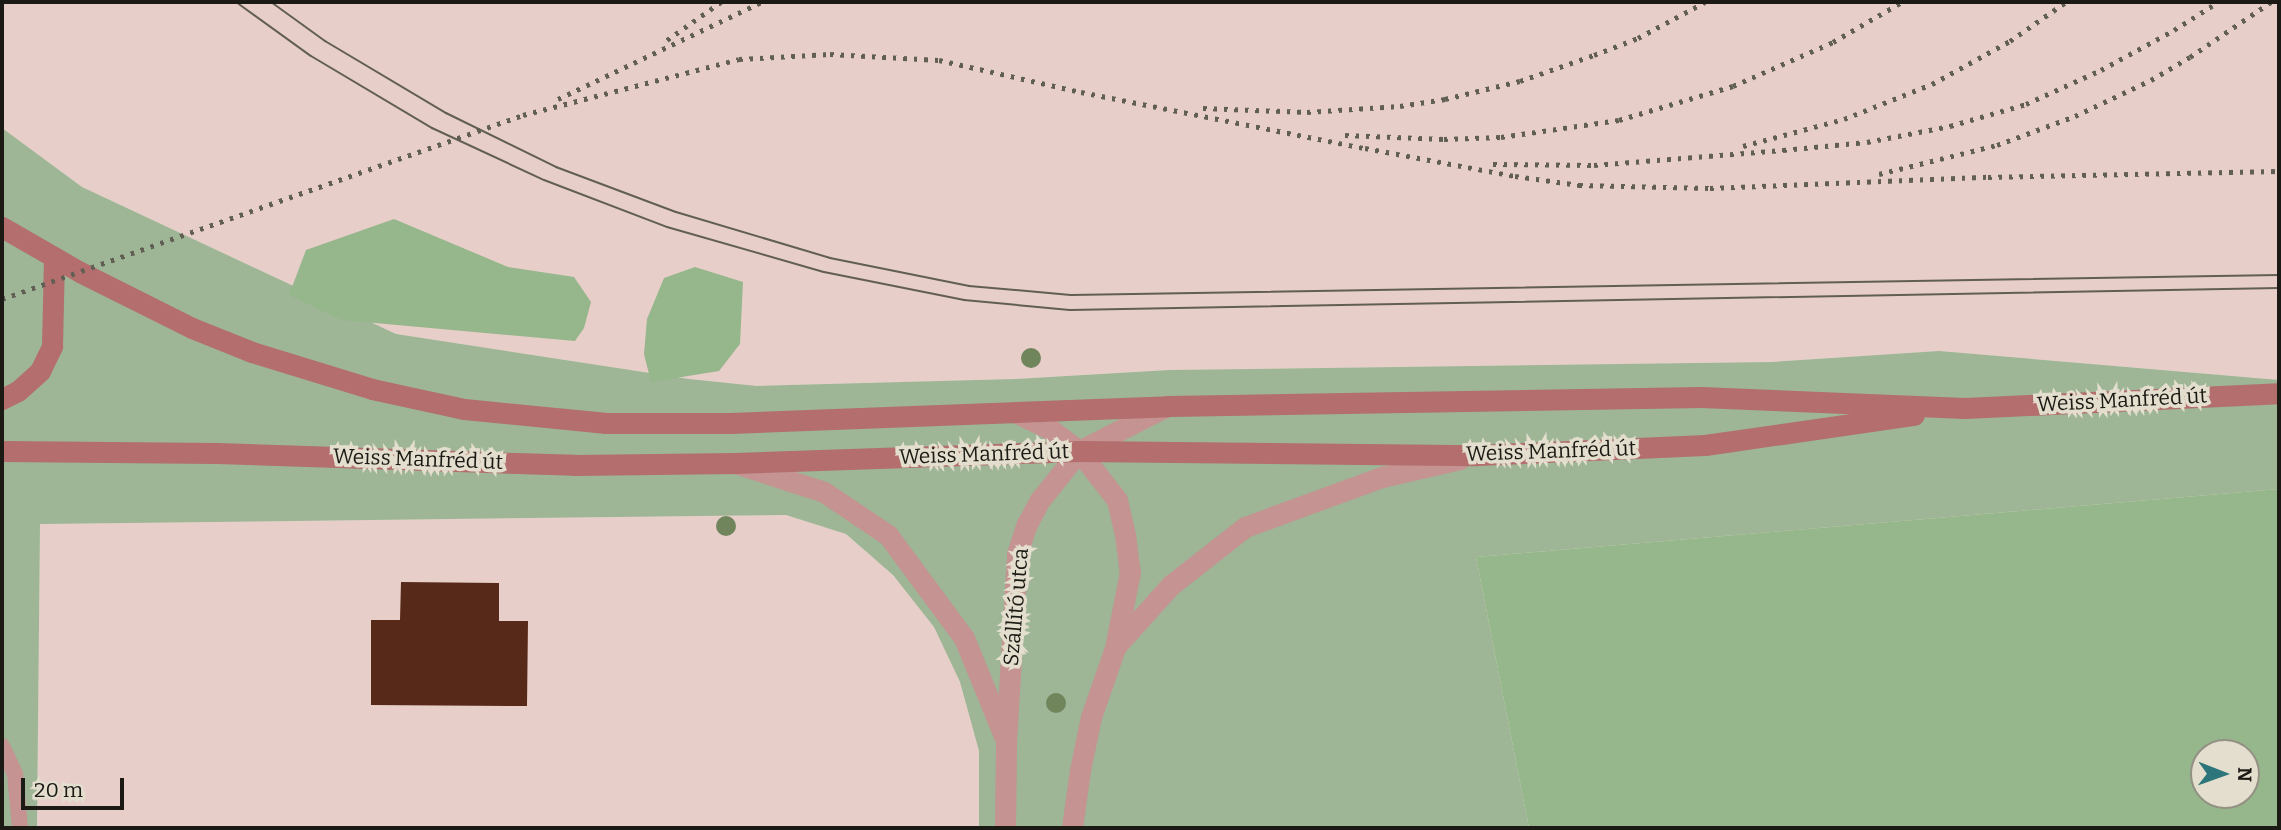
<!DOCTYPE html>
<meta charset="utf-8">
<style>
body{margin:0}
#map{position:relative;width:2281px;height:830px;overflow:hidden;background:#e3dece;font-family:Bitter,serif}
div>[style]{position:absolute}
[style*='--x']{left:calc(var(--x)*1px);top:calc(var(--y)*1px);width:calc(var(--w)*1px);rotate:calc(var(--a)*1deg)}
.industrial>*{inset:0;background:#e8cec9}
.green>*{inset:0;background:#9eb596}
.forest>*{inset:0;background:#96b68b}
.building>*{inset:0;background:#562919}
.service>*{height:16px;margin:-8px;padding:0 8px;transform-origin:8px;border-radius:8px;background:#c49392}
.minor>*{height:21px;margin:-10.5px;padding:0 10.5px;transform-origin:10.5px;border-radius:10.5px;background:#c49392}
.secondary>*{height:21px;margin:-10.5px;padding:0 10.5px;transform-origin:10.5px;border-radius:10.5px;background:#b36e6d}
.tram>*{height:2px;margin:-1px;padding:0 1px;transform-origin:1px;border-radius:1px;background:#615e54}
.rail>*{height:5px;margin-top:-2.5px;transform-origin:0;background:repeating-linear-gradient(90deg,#615e54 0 3.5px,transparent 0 10.5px)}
.trees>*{width:20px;height:20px;margin:-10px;border-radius:50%;background:#71855d}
span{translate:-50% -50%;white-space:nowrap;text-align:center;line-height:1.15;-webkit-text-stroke:7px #e3dece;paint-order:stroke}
.street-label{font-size:21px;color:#1c1a14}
.frame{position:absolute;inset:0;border:4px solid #1c1a14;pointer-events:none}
.north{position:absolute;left:2190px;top:739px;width:70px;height:70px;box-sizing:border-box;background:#e3dece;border:2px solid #939084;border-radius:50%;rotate:91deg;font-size:19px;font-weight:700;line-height:28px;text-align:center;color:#1c1a14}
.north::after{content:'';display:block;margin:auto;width:24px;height:32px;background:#2c757a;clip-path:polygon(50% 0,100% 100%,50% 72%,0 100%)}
.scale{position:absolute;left:21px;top:778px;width:103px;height:32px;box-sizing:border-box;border:4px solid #1c1a14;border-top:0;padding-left:9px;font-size:21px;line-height:24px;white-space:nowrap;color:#1c1a14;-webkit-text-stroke:5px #e3dece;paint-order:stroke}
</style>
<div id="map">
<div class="industrial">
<i style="clip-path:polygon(2px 2px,2279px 2px,2279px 380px,1939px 351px,1772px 362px,1169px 370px,1015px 379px,757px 386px,689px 379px,396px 334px,82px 187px,2px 128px)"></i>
<i style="clip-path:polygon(787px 515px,846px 534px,893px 575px,934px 627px,960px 682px,979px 751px,979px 828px,37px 828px,40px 524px)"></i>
</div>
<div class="green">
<i style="clip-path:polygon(2px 128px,82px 187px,396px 334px,689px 379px,757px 386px,1015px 379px,1169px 370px,1772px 362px,1939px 351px,2279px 380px,2279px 489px,1476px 557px,1529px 828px,979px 828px,979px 751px,960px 682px,934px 627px,893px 575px,846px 534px,786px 515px,40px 524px,37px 828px,2px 828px)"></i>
</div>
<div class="forest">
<i style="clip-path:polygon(394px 219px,508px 267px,574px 277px,591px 302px,584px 328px,575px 341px,342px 320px,289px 295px,306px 250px)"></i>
<i style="clip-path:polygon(695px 267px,743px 282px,740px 344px,719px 371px,651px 382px,644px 354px,647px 319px,664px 278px)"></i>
<i style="clip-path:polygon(evenodd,2279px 489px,2279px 828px,1529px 828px,1476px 557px,2279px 489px,2204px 753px,2246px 753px,2246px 795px,2204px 795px,2204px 753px)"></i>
</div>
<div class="building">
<i style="clip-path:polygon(401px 582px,499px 583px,499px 621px,528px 621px,527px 706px,371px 705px,371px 620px,400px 620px)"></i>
</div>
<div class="service">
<i style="--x:2;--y:746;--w:31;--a:65"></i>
<i style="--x:15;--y:774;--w:54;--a:84.7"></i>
</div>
<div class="minor">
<i style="--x:1015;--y:412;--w:39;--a:26"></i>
<i style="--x:1050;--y:429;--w:36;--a:37"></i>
<i style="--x:1079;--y:451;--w:62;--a:52.2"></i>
<i style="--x:1117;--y:500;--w:35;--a:77"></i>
<i style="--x:1125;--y:534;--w:38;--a:83"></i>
<i style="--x:1130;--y:572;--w:77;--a:101.2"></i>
<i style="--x:1115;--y:648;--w:73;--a:109.2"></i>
<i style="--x:1091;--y:717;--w:54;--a:101.7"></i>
<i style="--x:1080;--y:770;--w:59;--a:97.9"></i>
<i style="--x:738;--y:464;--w:90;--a:18"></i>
<i style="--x:824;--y:492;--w:77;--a:33.9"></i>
<i style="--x:888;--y:535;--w:128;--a:53.6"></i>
<i style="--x:964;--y:638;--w:106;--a:67.8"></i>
<i style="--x:1116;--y:646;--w:82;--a:-48"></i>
<i style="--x:1171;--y:585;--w:94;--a:-38.1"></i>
<i style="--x:1245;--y:527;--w:146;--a:-20.1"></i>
<i style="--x:1382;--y:477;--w:80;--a:-13"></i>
<i style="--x:1005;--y:828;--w:87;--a:-89.3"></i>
<i style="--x:1006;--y:741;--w:187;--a:-86.6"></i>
<i style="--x:1017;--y:554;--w:32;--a:-72"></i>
<i style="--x:1027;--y:524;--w:27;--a:-62"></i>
<i style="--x:1040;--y:500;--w:63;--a:-51.5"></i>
<i style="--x:1079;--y:451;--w:99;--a:-27.1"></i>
</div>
<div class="secondary">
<i style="--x:2;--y:227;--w:90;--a:30"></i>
<i style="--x:80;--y:272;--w:125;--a:26.6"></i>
<i style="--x:192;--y:328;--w:65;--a:21.8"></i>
<i style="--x:252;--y:352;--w:126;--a:17.1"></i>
<i style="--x:372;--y:389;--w:94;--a:12.3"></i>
<i style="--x:464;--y:409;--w:143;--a:5.6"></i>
<i style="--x:606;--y:423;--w:124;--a:0"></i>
<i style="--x:730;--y:423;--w:439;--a:-2.2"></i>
<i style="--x:1169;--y:406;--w:532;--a:-0.97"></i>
<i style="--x:1701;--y:397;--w:264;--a:2.4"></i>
<i style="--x:1965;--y:408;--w:314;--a:-2.7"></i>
<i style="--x:2;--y:399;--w:18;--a:-27"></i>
<i style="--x:18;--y:391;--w:30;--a:-42"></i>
<i style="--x:40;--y:371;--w:28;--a:-64"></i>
<i style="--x:52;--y:346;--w:87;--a:-88.7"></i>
<i style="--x:2;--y:451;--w:215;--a:0.5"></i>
<i style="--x:217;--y:453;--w:357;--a:1.9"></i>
<i style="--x:574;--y:465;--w:162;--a:-0.7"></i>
<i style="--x:736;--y:463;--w:343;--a:-2"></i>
<i style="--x:1079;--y:451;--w:398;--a:0.6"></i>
<i style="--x:1477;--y:455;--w:228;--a:-2.5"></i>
<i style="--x:1705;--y:445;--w:211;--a:-8.2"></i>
</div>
<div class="tram">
<i style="--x:236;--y:2;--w:92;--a:35.8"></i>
<i style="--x:311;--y:56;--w:141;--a:30.8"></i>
<i style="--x:432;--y:128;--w:123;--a:24.9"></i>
<i style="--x:544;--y:180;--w:132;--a:20.9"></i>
<i style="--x:667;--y:227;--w:163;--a:16"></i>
<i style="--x:824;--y:272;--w:143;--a:11.3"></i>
<i style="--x:964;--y:300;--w:106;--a:5.4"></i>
<i style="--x:1070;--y:310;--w:1209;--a:-1.04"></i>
<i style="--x:271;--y:2;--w:67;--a:35.8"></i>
<i style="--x:325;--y:41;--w:141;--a:30.8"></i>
<i style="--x:446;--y:113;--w:123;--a:26.1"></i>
<i style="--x:556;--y:167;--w:128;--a:20.6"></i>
<i style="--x:676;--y:212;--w:161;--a:16.6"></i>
<i style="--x:830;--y:258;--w:142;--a:11.4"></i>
<i style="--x:969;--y:286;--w:102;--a:5"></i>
<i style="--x:1071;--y:295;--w:1208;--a:-0.95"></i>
</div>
<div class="rail">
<i style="--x:667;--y:40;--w:66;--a:-35.1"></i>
<i style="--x:558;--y:99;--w:225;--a:-25.5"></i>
<i style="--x:1203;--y:108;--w:104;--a:2.2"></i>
<i style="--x:1307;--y:112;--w:93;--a:-3.7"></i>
<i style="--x:1400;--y:106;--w:46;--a:-8.8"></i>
<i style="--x:1445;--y:99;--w:77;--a:-13.5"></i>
<i style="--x:1520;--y:81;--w:78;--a:-19.4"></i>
<i style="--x:1594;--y:55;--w:47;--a:-21.1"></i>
<i style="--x:1638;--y:38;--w:76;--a:-28.2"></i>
<i style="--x:1345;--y:135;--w:99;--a:2.3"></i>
<i style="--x:1444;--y:139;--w:57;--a:-2"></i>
<i style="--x:1501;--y:137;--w:119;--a:-8.2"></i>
<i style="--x:1619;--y:120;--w:119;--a:-16.6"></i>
<i style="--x:1733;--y:86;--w:109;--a:-23.7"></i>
<i style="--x:1833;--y:42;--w:80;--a:-30.1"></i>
<i style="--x:1743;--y:146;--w:105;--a:-15"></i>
<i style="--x:1844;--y:119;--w:95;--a:-21.7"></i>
<i style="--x:1932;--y:84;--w:89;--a:-28.9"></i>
<i style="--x:2010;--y:41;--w:68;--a:-34.9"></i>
<i style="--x:1493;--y:164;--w:101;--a:0.6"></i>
<i style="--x:1594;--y:165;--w:190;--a:-4.5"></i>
<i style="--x:1783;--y:150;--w:84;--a:-5.4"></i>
<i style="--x:1867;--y:142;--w:85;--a:-10.9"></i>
<i style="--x:1950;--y:126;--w:79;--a:-16.1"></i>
<i style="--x:2026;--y:104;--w:82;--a:-24.4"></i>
<i style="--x:2101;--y:70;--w:83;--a:-28.7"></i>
<i style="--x:2174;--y:30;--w:52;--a:-32.5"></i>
<i style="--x:1879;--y:174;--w:122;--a:-13.8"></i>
<i style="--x:1997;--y:145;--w:83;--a:-20.4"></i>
<i style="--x:2075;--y:116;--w:84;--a:-25.3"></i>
<i style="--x:2151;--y:80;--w:45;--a:-30.5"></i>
<i style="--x:2190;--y:57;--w:98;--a:-34.2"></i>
<i style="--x:2;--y:299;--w:553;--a:-19.45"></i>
<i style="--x:523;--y:115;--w:223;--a:-14.5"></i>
<i style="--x:739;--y:59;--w:91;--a:-3.1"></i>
<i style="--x:830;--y:54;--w:109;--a:3.2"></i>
<i style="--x:939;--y:60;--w:146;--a:12.7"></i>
<i style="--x:1081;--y:92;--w:289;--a:11.2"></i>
<i style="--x:1365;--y:148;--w:153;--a:10.6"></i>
<i style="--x:1515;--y:176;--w:65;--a:8"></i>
<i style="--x:1579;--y:185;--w:131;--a:1.3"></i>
<i style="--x:1710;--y:188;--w:278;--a:-2.3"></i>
<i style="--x:1988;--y:177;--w:291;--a:-1.2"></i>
</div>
<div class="trees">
<i style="left:1031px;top:358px"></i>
<i style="left:726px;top:526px"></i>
<i style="left:1056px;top:703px"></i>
</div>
<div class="street-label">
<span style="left:2122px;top:400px;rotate:-3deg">Weiss Manfréd út</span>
<span style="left:1551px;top:451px;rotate:-2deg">Weiss Manfréd út</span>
<span style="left:984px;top:454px;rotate:-2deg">Weiss Manfréd út</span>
<span style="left:418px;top:459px;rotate:2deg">Weiss Manfréd út</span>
<span style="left:1016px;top:607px;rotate:-85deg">Szállító utca</span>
</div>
<div class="frame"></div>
<div class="north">N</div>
<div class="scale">20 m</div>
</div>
